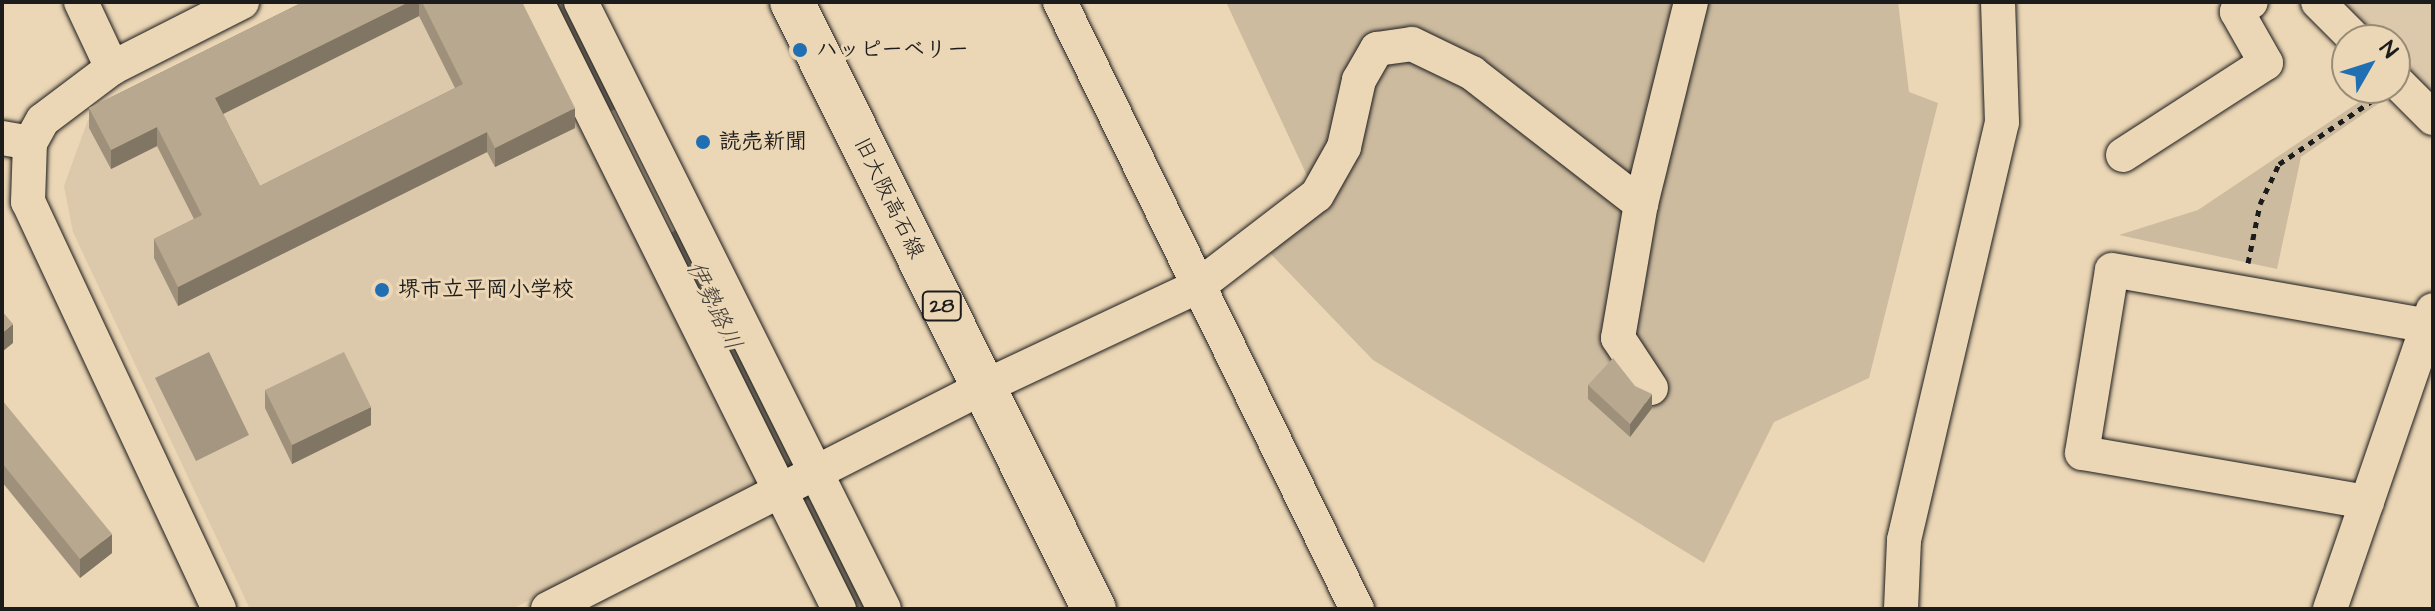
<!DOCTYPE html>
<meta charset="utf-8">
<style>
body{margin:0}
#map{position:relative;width:2435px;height:611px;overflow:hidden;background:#ebd6b5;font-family:"Architects Daughter","Klee One",sans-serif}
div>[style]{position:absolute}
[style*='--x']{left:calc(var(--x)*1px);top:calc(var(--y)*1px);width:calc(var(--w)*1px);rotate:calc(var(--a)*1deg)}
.built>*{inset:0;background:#dcc8aa}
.green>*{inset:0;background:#cdbb9f}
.water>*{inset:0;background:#a49681}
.river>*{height:54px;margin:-27px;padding:0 27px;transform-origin:27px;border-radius:27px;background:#a49681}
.path>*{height:5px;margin-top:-2.5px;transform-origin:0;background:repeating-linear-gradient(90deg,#1c1c1c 0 6px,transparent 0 12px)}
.roads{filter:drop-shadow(0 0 2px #1c1c1c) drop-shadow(0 0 2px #1c1c1c)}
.minor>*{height:34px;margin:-17px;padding:0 17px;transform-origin:17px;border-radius:17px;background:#ebd6b5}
.major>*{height:44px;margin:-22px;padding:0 22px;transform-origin:22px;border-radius:22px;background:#ebd6b5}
.wall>*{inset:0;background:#9e907b}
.shaded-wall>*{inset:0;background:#817664}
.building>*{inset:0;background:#b8a88f}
.dots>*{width:22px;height:22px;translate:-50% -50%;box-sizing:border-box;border:4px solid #ebd6b5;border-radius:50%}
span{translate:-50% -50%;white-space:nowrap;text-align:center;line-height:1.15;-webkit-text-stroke:6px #ebd6b5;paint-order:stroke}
.shield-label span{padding:2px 6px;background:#ebd6b5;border:2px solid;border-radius:6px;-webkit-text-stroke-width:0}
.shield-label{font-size:20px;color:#1c1c1c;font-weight:700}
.poi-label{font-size:22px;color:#1c1c1c;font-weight:700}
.left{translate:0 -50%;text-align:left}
.street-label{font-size:22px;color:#1c1c1c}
.water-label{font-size:24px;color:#45413a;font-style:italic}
.frame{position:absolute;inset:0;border:4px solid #1c1c1c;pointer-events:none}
.north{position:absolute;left:2331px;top:24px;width:80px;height:80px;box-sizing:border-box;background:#ebd6b5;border:2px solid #988c78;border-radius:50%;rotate:51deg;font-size:22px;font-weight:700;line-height:32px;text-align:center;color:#1c1c1c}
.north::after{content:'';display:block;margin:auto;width:28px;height:36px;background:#1f6fb2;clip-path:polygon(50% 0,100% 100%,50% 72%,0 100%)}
</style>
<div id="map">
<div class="built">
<i style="clip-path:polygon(308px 2px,520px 2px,758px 476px,753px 487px,512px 609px,250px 609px,73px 232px,64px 186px,88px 120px,118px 95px)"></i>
<i style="clip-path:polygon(2340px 2px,2433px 2px,2433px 94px,2395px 56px,2395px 40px,2378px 40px)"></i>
</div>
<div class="green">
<i style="clip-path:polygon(1226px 2px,1898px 2px,1909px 92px,1938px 103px,1869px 378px,1774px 422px,1704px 563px,1373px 360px,1270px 253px,1316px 195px)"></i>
<i style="clip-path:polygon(2380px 88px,2388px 97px,2301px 157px,2277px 269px,2119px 235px,2198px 210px)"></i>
</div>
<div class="water">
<i style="clip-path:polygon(209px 352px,249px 435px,196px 461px,155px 378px)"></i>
</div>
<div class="river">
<i style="--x:562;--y:2;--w:93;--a:62.6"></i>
<i style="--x:688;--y:254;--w:396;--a:63.6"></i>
</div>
<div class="path">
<i style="--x:2248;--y:263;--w:60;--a:-78.5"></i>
<i style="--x:2260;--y:204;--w:44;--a:-64.6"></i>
<i style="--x:2279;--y:164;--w:114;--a:-34.2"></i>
</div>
<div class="roads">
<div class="minor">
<i style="--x:81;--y:2;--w:73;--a:64.8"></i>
<i style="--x:537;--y:2;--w:678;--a:63.55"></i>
<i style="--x:581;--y:2;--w:678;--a:63.47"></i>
<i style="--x:1060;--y:2;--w:676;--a:63.93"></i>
<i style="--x:2318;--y:2;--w:54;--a:45"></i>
<i style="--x:2395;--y:80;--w:54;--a:45"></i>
<i style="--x:2;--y:138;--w:28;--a:10"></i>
<i style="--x:2123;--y:155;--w:170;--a:-32.8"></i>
<i style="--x:2266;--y:63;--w:59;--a:-119.6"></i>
<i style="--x:2237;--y:12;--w:17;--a:-36"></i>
<i style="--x:1651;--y:388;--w:60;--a:-123.4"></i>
<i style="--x:1618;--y:338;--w:136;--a:-80.3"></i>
<i style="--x:1641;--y:204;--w:208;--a:-76.1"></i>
<i style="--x:2367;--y:502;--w:289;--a:-170.2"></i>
<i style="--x:2082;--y:453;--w:185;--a:-80.7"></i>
<i style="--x:2112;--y:270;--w:321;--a:10"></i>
<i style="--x:219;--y:609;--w:450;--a:-115.1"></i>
<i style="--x:28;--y:202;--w:59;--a:-88.1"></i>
<i style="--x:30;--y:143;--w:26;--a:-61"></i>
<i style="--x:43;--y:120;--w:86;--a:-37"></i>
<i style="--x:112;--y:68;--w:146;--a:-26.9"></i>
<i style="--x:548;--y:609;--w:487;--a:-27"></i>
<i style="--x:982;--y:388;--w:238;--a:-25.2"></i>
<i style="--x:1197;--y:287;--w:151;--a:-37.5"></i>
<i style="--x:1317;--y:195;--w:55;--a:-60.6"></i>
<i style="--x:1344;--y:147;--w:69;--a:-77.4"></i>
<i style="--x:1359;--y:80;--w:36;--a:-60"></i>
<i style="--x:1377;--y:49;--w:35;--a:-8"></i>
<i style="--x:1412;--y:44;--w:67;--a:25.8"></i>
<i style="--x:1472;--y:73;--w:214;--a:37.8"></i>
<i style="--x:1901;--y:609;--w:69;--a:-87.5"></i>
<i style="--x:1904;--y:540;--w:429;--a:-76.8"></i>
<i style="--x:2002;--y:122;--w:120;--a:-91.9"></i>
<i style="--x:2330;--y:609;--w:316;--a:-71"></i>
</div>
<div class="major">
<i style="--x:792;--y:2;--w:678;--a:63.55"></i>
</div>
</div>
<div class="wall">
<i style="clip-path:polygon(evenodd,303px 2px,522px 2px,575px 128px,495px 167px,487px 152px,178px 306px,154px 258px,154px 239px,194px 219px,157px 146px,111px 169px,89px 128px,89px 108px,303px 2px,419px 16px,455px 88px,260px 186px,223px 114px,419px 16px)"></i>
<i style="clip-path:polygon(1588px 385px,1652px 408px,1630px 437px,1588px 399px)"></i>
<i style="clip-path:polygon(265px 390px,371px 425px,292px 464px,265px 408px)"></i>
<i style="clip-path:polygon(2px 400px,112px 553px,80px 578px,2px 482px)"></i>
</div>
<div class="shaded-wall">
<i style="clip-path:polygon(409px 2px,419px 2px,419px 16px,215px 118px,215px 98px)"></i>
<i style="clip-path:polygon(575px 108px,575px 128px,495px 167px,495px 148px)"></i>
<i style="clip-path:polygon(157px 127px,157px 146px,111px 169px,111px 150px)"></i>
<i style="clip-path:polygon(487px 132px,487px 152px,178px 306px,178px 287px)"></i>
<i style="clip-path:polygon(13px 324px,13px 343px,2px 352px,2px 333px)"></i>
<i style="clip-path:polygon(1652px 394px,1652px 408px,1630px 437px,1630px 424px)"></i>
<i style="clip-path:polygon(371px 407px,371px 425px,292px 464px,292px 445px)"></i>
<i style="clip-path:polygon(112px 534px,112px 553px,80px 578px,80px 559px)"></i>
</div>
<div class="building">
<i style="clip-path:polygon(303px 2px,409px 2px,215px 98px,260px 186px,463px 84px,422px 2px,522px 2px,575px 108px,495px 148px,487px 132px,178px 287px,154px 239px,202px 215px,157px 127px,111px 150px,89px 108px)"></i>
<i style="clip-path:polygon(2px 311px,13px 324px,2px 333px)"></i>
<i style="clip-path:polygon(344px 352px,371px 407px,292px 445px,265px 390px)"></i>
<i style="clip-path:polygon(1613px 358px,1635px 386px,1652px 394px,1630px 424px,1588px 385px)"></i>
<i style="clip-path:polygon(2px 400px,112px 534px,80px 559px,2px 463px)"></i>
</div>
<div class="dots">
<i style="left:800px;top:50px;background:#1f6fb2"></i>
<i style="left:703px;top:142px;background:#1f6fb2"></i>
<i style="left:382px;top:290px;background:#1f6fb2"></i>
</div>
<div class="shield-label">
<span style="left:942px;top:306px">28</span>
</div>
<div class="poi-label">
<span class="left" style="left:816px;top:50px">ハッピーベリー</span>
<span class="left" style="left:719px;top:142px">読売新聞</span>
<span class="left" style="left:398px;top:290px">堺市立平岡小学校</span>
</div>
<div class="street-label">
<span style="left:889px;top:198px;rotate:64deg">旧大阪高石線</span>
</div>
<div class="water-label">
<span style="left:713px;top:306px;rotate:64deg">伊勢路川</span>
</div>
<div class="frame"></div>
<div class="north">N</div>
</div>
